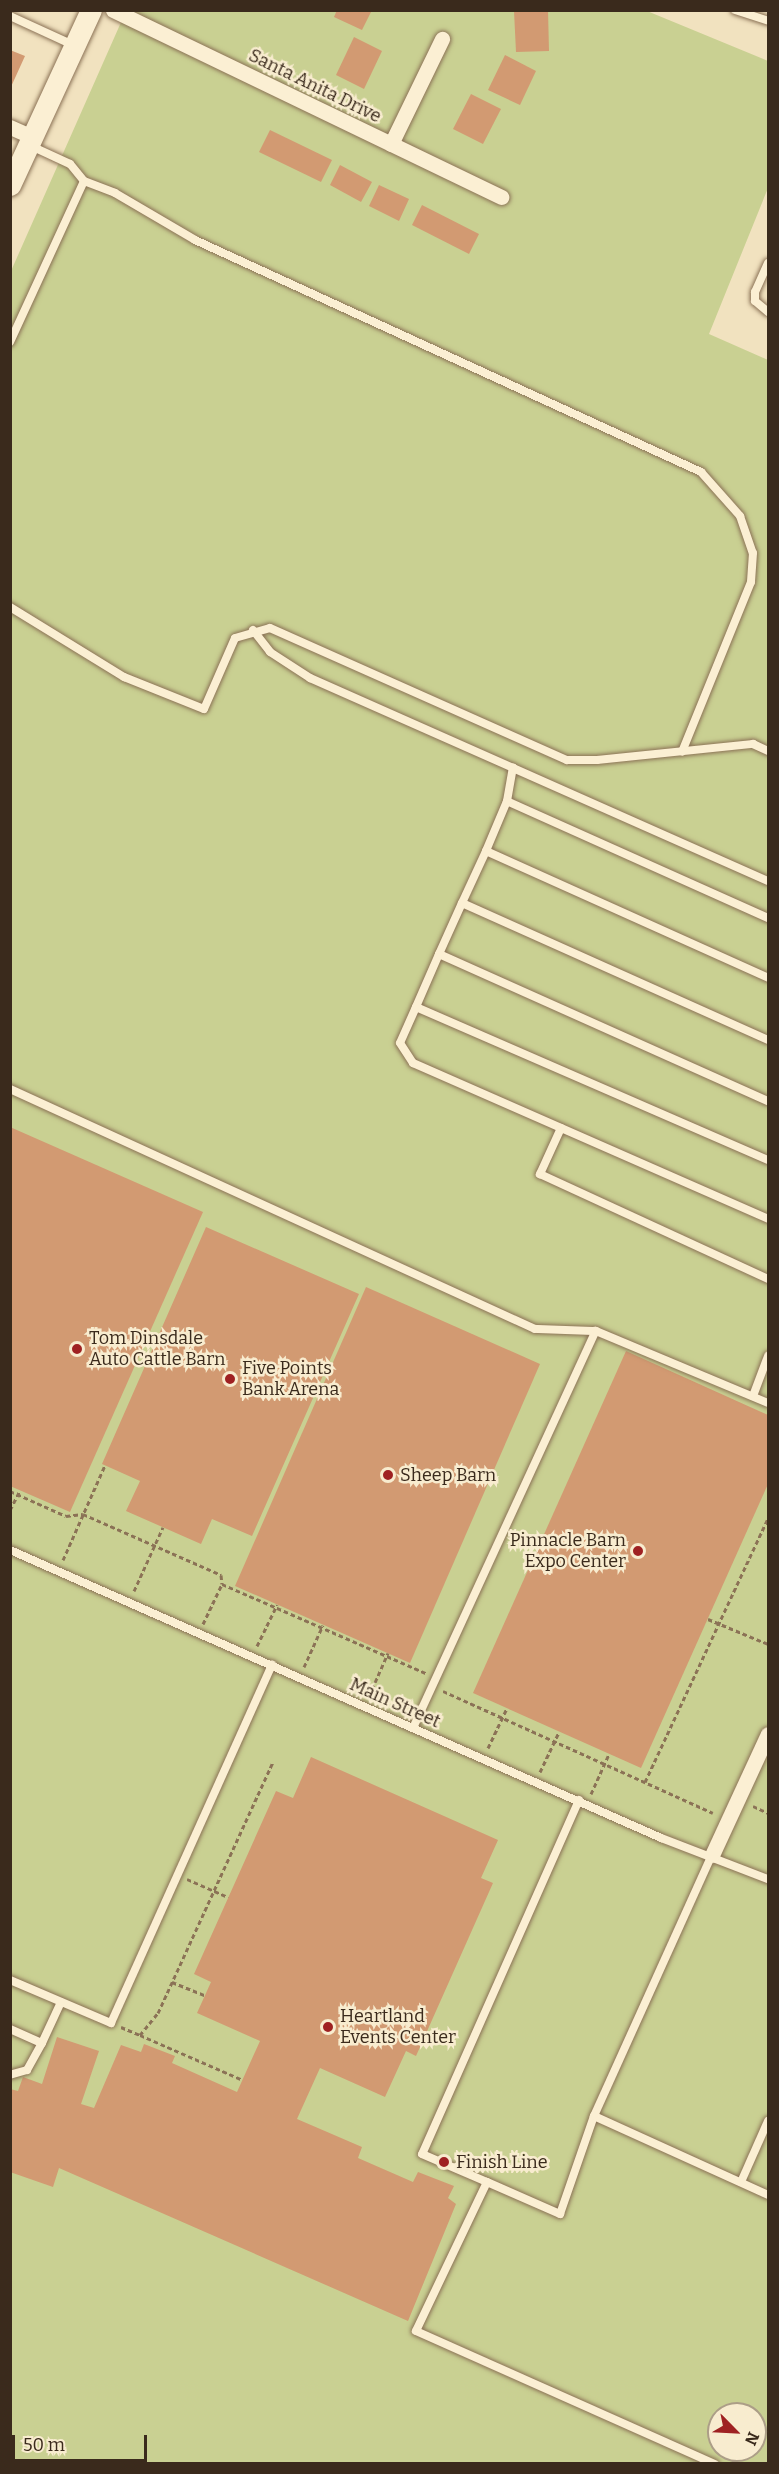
<!DOCTYPE html>
<style>
body{margin:0}
#map{position:relative;width:779px;height:2474px;overflow:hidden;background:#f1e2bf;font-family:Bitter,serif}
div>[style]{position:absolute}
[style*='--x']{left:calc(var(--x)*1px);top:calc(var(--y)*1px);width:calc(var(--w)*1px);rotate:calc(var(--a)*1deg)}
.green>*{inset:0;background:#c9d092}
.building>*{inset:0;background:#d29a72}
.path>*{height:3px;margin-top:-1.5px;transform-origin:0;background:repeating-linear-gradient(90deg,#8b7256 0 4.5px,transparent 0 7.5px)}
.roads{filter:drop-shadow(0 0 2px #8b7256) drop-shadow(0 0 2px #8b7256)}
.lane>*{height:8px;margin:-4px;padding:0 4px;transform-origin:4px;border-radius:4px;background:#fbefd3}
.street>*{height:15px;margin:-7.5px;padding:0 7.5px;transform-origin:7.5px;border-radius:7.5px;background:#fbefd3}
.secondary>*{height:21px;margin:-10.5px;padding:0 10.5px;transform-origin:10.5px;border-radius:10.5px;background:#fbefd3}
.dots>*{width:16px;height:16px;translate:-50% -50%;box-sizing:border-box;border:3px solid #f8eccf;border-radius:50%}
span{translate:-50% -50%;white-space:nowrap;text-align:center;line-height:1.15;-webkit-text-stroke:5px #f8eccf;paint-order:stroke}
.street-label{font-size:18px;color:#3a2a1c}
.poi-label{font-size:18px;color:#3a2a1c}
.left{translate:0 -50%;text-align:left}
.right{translate:-100% -50%;text-align:right}
.frame{position:absolute;inset:0;border:12px solid #3a2a1c;pointer-events:none}
.north{position:absolute;left:707px;top:2402px;width:60px;height:60px;box-sizing:border-box;background:#f8eccf;border:2px solid #ac9e87;border-radius:50%;rotate:114deg;font-size:16px;font-weight:700;line-height:24px;text-align:center;color:#3a2a1c}
.north::after{content:'';display:block;margin:auto;width:21px;height:27px;background:#9f2122;clip-path:polygon(50% 0,100% 100%,50% 72%,0 100%)}
.scale{position:absolute;left:12px;top:2435px;width:135px;height:27px;box-sizing:border-box;border:3px solid #3a2a1c;border-top:0;padding-left:8px;font-size:18px;line-height:21px;white-space:nowrap;color:#3a2a1c;-webkit-text-stroke:4px #f8eccf;paint-order:stroke}
</style>
<div id="map">
<div class="green">
<i style="clip-path:polygon(evenodd,126px 11px,647px 11px,768px 61px,768px 188px,709px 334px,768px 360px,768px 2463px,11px 2464px,11px 271px,126px 11px,719px 2414px,755px 2414px,755px 2450px,719px 2450px,719px 2414px)"></i>
</div>
<div class="building">
<i style="clip-path:polygon(337px 10px,372px 10px,362px 30px,334px 17px)"></i>
<i style="clip-path:polygon(529px 10px,548px 10px,549px 51px,516px 52px,514px 11px)"></i>
<i style="clip-path:polygon(354px 37px,382px 51px,364px 89px,336px 75px)"></i>
<i style="clip-path:polygon(10px 50px,25px 56px,10px 89px)"></i>
<i style="clip-path:polygon(505px 55px,536px 71px,520px 105px,488px 90px)"></i>
<i style="clip-path:polygon(471px 94px,501px 109px,483px 144px,453px 129px)"></i>
<i style="clip-path:polygon(270px 130px,332px 160px,321px 182px,259px 152px)"></i>
<i style="clip-path:polygon(340px 165px,372px 182px,361px 202px,330px 185px)"></i>
<i style="clip-path:polygon(379px 185px,409px 199px,399px 221px,369px 206px)"></i>
<i style="clip-path:polygon(422px 205px,479px 234px,469px 254px,412px 225px)"></i>
<i style="clip-path:polygon(10px 1127px,203px 1212px,70px 1512px,10px 1486px)"></i>
<i style="clip-path:polygon(206px 1227px,359px 1294px,252px 1536px,212px 1519px,201px 1544px,126px 1511px,140px 1481px,102px 1464px)"></i>
<i style="clip-path:polygon(366px 1287px,540px 1364px,410px 1663px,235px 1586px)"></i>
<i style="clip-path:polygon(626px 1351px,768px 1415px,768px 1484px,641px 1768px,473px 1693px)"></i>
<i style="clip-path:polygon(311px 1757px,498px 1840px,481px 1878px,493px 1883px,416px 2056px,406px 2051px,385px 2097px,320px 2068px,297px 2119px,362px 2147px,358px 2158px,413px 2182px,418px 2172px,454px 2186px,448px 2198px,456px 2204px,408px 2321px,59px 2168px,53px 2187px,10px 2172px,10px 2089px,18px 2091px,23px 2077px,42px 2084px,57px 2037px,99px 2051px,81px 2104px,94px 2108px,121px 2045px,141px 2052px,144px 2044px,175px 2056px,172px 2063px,237px 2092px,260px 2041px,197px 2013px,211px 1982px,194px 1974px,276px 1791px,293px 1798px)"></i>
</div>
<div class="path">
<i style="--x:10;--y:1491;--w:61;--a:24.1"></i>
<i style="--x:66;--y:1516;--w:17;--a:-7"></i>
<i style="--x:83;--y:1514;--w:151;--a:23.8"></i>
<i style="--x:221;--y:1575;--w:9;--a:84"></i>
<i style="--x:10;--y:1510;--w:22;--a:-63"></i>
<i style="--x:63;--y:1560;--w:104;--a:-66.1"></i>
<i style="--x:134;--y:1591;--w:70;--a:-65.6"></i>
<i style="--x:708;--y:1619;--w:65;--a:22.6"></i>
<i style="--x:203;--y:1624;--w:44;--a:-64.6"></i>
<i style="--x:222;--y:1584;--w:223;--a:23.6"></i>
<i style="--x:257;--y:1646;--w:46;--a:-64"></i>
<i style="--x:304;--y:1667;--w:46;--a:-65.7"></i>
<i style="--x:443;--y:1691;--w:296;--a:24.3"></i>
<i style="--x:369;--y:1696;--w:47;--a:-66.2"></i>
<i style="--x:488;--y:1748;--w:44;--a:-64.6"></i>
<i style="--x:540;--y:1772;--w:44;--a:-64.6"></i>
<i style="--x:645;--y:1782;--w:291;--a:-65"></i>
<i style="--x:591;--y:1794;--w:44;--a:-65.8"></i>
<i style="--x:753;--y:1806;--w:17;--a:25"></i>
<i style="--x:187;--y:1879;--w:45;--a:23.7"></i>
<i style="--x:172;--y:1982;--w:35;--a:22"></i>
<i style="--x:121;--y:2027;--w:21;--a:23"></i>
<i style="--x:140;--y:2035;--w:28;--a:-51"></i>
<i style="--x:158;--y:2013;--w:276;--a:-65.4"></i>
<i style="--x:140;--y:2035;--w:112;--a:23.6"></i>
</div>
<div class="roads">
<div class="lane">
<i style="--x:735;--y:10;--w:35;--a:18"></i>
<i style="--x:10;--y:16;--w:69;--a:24.7"></i>
<i style="--x:84;--y:181;--w:33;--a:21"></i>
<i style="--x:115;--y:193;--w:93;--a:30.4"></i>
<i style="--x:195;--y:240;--w:557;--a:24.63"></i>
<i style="--x:701;--y:472;--w:59;--a:48.4"></i>
<i style="--x:740;--y:516;--w:39;--a:71"></i>
<i style="--x:753;--y:553;--w:29;--a:94"></i>
<i style="--x:751;--y:582;--w:183;--a:112.1"></i>
<i style="--x:768;--y:263;--w:32;--a:114"></i>
<i style="--x:755;--y:292;--w:9;--a:90"></i>
<i style="--x:755;--y:301;--w:17;--a:40"></i>
<i style="--x:10;--y:342;--w:177;--a:-65.3"></i>
<i style="--x:84;--y:181;--w:22;--a:-129"></i>
<i style="--x:70;--y:164;--w:45;--a:-155.1"></i>
<i style="--x:10;--y:607;--w:134;--a:31.6"></i>
<i style="--x:124;--y:677;--w:86;--a:21.8"></i>
<i style="--x:204;--y:709;--w:77;--a:-66.4"></i>
<i style="--x:235;--y:638;--w:36;--a:-16"></i>
<i style="--x:270;--y:628;--w:325;--a:24"></i>
<i style="--x:567;--y:760;--w:30;--a:0"></i>
<i style="--x:597;--y:760;--w:157;--a:-5.9"></i>
<i style="--x:753;--y:744;--w:17;--a:25"></i>
<i style="--x:253;--y:630;--w:28;--a:52"></i>
<i style="--x:270;--y:652;--w:48;--a:33"></i>
<i style="--x:310;--y:678;--w:222;--a:23.9"></i>
<i style="--x:507;--y:801;--w:34;--a:-80"></i>
<i style="--x:513;--y:768;--w:279;--a:23.9"></i>
<i style="--x:486;--y:851;--w:57;--a:114.8"></i>
<i style="--x:462;--y:903;--w:335;--a:24.1"></i>
<i style="--x:462;--y:903;--w:56;--a:114.3"></i>
<i style="--x:439;--y:954;--w:360;--a:24.1"></i>
<i style="--x:768;--y:918;--w:286;--a:-155.9"></i>
<i style="--x:507;--y:801;--w:54;--a:112.8"></i>
<i style="--x:486;--y:851;--w:309;--a:24.2"></i>
<i style="--x:439;--y:954;--w:58;--a:113.5"></i>
<i style="--x:416;--y:1007;--w:384;--a:23.5"></i>
<i style="--x:416;--y:1007;--w:39;--a:114"></i>
<i style="--x:400;--y:1043;--w:24;--a:57"></i>
<i style="--x:413;--y:1063;--w:388;--a:23.7"></i>
<i style="--x:10;--y:1089;--w:577;--a:24.57"></i>
<i style="--x:535;--y:1329;--w:61;--a:1.9"></i>
<i style="--x:561;--y:1128;--w:51;--a:114.5"></i>
<i style="--x:540;--y:1174;--w:251;--a:24.7"></i>
<i style="--x:753;--y:1396;--w:43;--a:-69.4"></i>
<i style="--x:10;--y:1550;--w:712;--a:23.86"></i>
<i style="--x:661;--y:1838;--w:115;--a:21"></i>
<i style="--x:413;--y:1728;--w:437;--a:-65.3"></i>
<i style="--x:596;--y:1331;--w:186;--a:22.7"></i>
<i style="--x:579;--y:1800;--w:387;--a:113.9"></i>
<i style="--x:422;--y:2154;--w:71;--a:23.3"></i>
<i style="--x:487;--y:2182;--w:165;--a:115.5"></i>
<i style="--x:416;--y:2331;--w:327;--a:24"></i>
<i style="--x:10;--y:1980;--w:110;--a:23.1"></i>
<i style="--x:111;--y:2023;--w:393;--a:-65.8"></i>
<i style="--x:10;--y:2029;--w:35;--a:24"></i>
<i style="--x:42;--y:2043;--w:31;--a:119"></i>
<i style="--x:27;--y:2070;--w:18;--a:164"></i>
<i style="--x:42;--y:2043;--w:45;--a:-65.1"></i>
<i style="--x:594;--y:2116;--w:191;--a:24.4"></i>
<i style="--x:487;--y:2182;--w:80;--a:23.7"></i>
<i style="--x:560;--y:2214;--w:104;--a:-70.9"></i>
<i style="--x:594;--y:2116;--w:286;--a:-65.7"></i>
<i style="--x:741;--y:2182;--w:67;--a:-66.1"></i>
</div>
<div class="street">
<i style="--x:113;--y:10;--w:431;--a:25.7"></i>
<i style="--x:10;--y:127;--w:24;--a:24"></i>
<i style="--x:391;--y:144;--w:117;--a:-64.1"></i>
<i style="--x:712;--y:1855;--w:133;--a:-65.2"></i>
</div>
<div class="secondary">
<i style="--x:10;--y:185;--w:193;--a:-65.2"></i>
</div>
</div>
<div class="dots">
<i style="left:77px;top:1349px;background:#9f2122"></i>
<i style="left:230px;top:1379px;background:#9f2122"></i>
<i style="left:388px;top:1475px;background:#9f2122"></i>
<i style="left:638px;top:1551px;background:#9f2122"></i>
<i style="left:328px;top:2027px;background:#9f2122"></i>
<i style="left:444px;top:2162px;background:#9f2122"></i>
</div>
<div class="street-label">
<span style="left:315px;top:86px;rotate:26deg">Santa Anita Drive</span>
<span style="left:395px;top:1703px;rotate:24deg">Main Street</span>
</div>
<div class="poi-label">
<span class="left" style="left:89px;top:1349px">Tom Dinsdale<br>Auto Cattle Barn</span>
<span class="left" style="left:242px;top:1379px">Five Points<br>Bank Arena</span>
<span class="left" style="left:400px;top:1475px">Sheep Barn</span>
<span class="right" style="left:626px;top:1551px">Pinnacle Barn<br>Expo Center</span>
<span class="left" style="left:340px;top:2027px">Heartland<br>Events Center</span>
<span class="left" style="left:456px;top:2162px">Finish Line</span>
</div>
<div class="frame"></div>
<div class="north">N</div>
<div class="scale">50 m</div>
</div>
